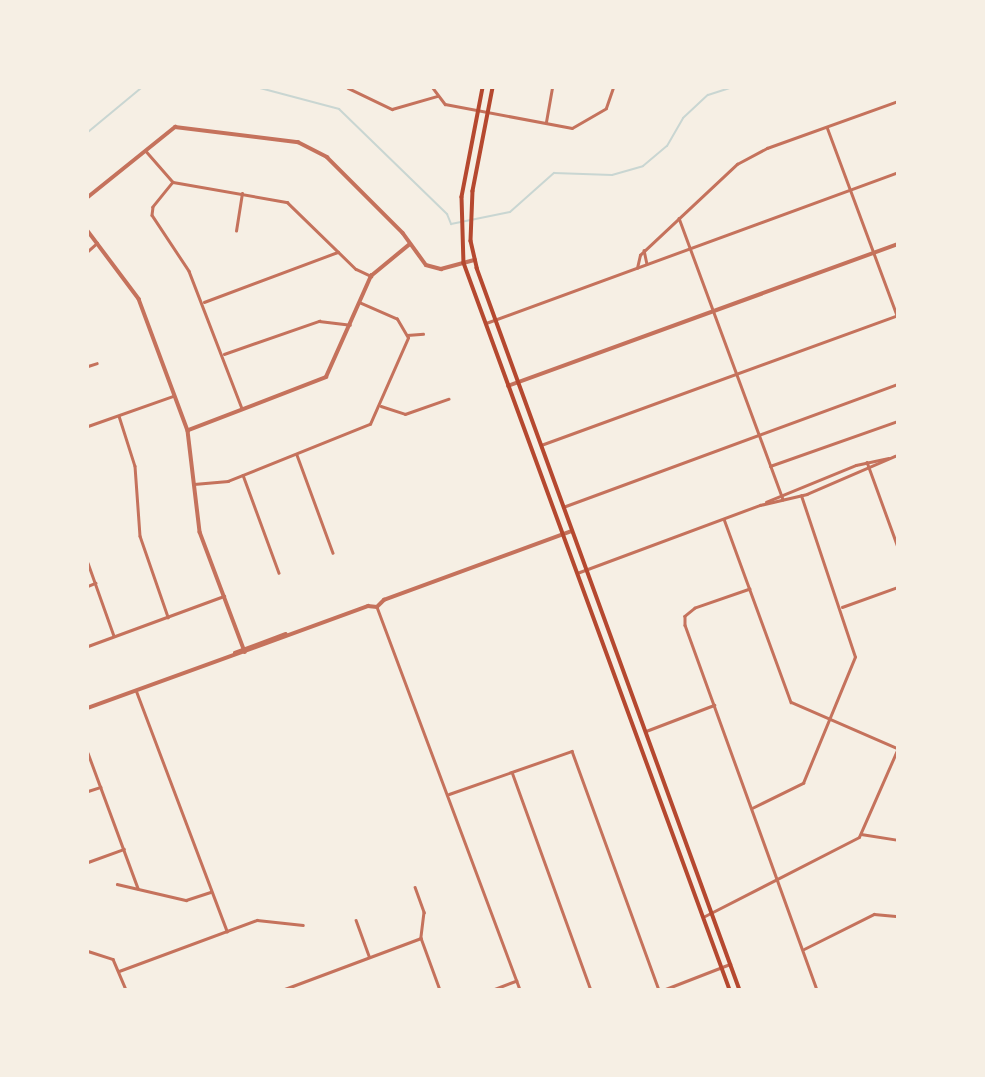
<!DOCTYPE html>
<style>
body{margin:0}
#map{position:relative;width:985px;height:1077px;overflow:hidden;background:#f6efe4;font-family:Commissioner,sans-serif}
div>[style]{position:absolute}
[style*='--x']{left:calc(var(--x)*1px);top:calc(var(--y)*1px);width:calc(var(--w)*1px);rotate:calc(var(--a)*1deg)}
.stream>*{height:2px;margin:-1px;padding:0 1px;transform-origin:1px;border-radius:1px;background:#c9d6d2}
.minor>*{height:2.5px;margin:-1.25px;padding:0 1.25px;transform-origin:1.25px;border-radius:1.25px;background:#c5725c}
.tertiary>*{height:3.5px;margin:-1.75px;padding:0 1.75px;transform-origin:1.75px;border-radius:1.75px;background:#c5725c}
.secondary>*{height:3.5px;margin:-1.75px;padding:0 1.75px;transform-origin:1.75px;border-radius:1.75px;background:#b5482f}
span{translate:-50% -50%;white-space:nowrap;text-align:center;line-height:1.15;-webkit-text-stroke:6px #f6efe4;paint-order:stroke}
.frame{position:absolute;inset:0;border:89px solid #f6efe4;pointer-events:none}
</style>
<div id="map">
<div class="stream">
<i style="--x:260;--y:88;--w:82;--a:14.9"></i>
<i style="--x:339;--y:109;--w:151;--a:44.2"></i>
<i style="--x:447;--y:214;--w:11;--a:68"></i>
<i style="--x:451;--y:224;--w:60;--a:-11.5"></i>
<i style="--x:510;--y:212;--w:59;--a:-41.6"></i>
<i style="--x:554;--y:173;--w:58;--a:2"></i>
<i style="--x:612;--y:175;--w:32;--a:-16"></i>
<i style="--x:643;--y:166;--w:31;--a:-40"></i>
<i style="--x:667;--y:146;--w:32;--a:-60"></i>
<i style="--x:683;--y:118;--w:34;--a:-43"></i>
<i style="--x:708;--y:95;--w:22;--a:-18"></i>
<i style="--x:88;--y:132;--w:69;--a:-39.7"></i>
</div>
<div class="minor">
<i style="--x:348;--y:88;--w:49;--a:25.5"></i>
<i style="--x:392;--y:109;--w:47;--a:-16.1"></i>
<i style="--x:433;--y:88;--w:20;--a:53"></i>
<i style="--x:445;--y:104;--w:129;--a:10.7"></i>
<i style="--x:572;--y:128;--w:39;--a:-30"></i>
<i style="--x:606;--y:108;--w:21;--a:-71"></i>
<i style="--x:546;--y:122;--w:35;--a:-80"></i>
<i style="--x:827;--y:127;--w:204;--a:69.6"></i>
<i style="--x:146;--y:151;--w:41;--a:48.9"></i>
<i style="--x:173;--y:182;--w:116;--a:10"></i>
<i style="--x:287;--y:202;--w:96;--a:44.2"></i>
<i style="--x:356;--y:269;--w:17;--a:25"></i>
<i style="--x:173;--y:182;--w:32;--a:129"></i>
<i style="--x:153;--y:207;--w:8;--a:97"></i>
<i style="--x:152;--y:215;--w:67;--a:56.5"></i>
<i style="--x:189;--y:271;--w:147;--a:68.9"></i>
<i style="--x:679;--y:218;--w:300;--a:69.7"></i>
<i style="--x:236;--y:231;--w:38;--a:-81"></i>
<i style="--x:644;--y:250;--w:14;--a:78"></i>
<i style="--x:88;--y:251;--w:12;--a:-42"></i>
<i style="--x:637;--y:268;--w:13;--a:-77"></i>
<i style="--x:640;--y:255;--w:133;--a:-43.2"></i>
<i style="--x:737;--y:164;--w:34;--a:-28"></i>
<i style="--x:767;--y:148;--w:139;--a:-19.7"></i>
<i style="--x:204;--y:302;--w:143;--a:-20.5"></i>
<i style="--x:486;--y:323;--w:439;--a:-20.1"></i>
<i style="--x:407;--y:335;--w:16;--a:-4"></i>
<i style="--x:224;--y:354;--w:101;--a:-19.2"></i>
<i style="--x:319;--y:321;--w:31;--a:7"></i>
<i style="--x:88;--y:366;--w:9;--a:-18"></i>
<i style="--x:381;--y:406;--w:25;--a:18"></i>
<i style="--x:405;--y:414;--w:46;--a:-19.2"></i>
<i style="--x:119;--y:416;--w:52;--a:72.3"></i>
<i style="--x:135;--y:466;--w:70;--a:85.9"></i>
<i style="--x:140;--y:536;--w:86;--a:70.9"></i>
<i style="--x:88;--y:426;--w:90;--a:-19.4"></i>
<i style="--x:541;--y:445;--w:380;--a:-20"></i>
<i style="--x:297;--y:455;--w:104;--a:69.8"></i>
<i style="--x:867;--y:462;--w:90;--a:70"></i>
<i style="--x:770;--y:466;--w:136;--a:-19.4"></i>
<i style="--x:243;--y:475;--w:104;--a:69.8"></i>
<i style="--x:194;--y:484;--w:34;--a:-5"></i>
<i style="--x:228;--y:481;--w:153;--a:-21.9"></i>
<i style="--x:370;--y:424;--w:94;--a:-66.2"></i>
<i style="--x:408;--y:338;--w:22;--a:-120"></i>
<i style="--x:397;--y:319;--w:40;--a:-156.6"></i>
<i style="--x:766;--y:502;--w:97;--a:-22.3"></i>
<i style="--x:856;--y:465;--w:33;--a:-12"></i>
<i style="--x:563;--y:507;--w:357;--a:-20.2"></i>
<i style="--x:724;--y:519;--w:195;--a:69.9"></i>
<i style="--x:791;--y:702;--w:116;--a:23.5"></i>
<i style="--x:88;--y:563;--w:77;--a:70.4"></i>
<i style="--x:577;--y:573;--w:195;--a:-20.4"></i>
<i style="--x:760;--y:505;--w:48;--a:-13.2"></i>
<i style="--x:807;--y:494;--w:96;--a:-23.4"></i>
<i style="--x:88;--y:586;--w:8;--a:-23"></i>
<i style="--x:750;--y:589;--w:58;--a:160.9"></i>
<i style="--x:695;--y:608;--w:13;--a:141"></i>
<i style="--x:685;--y:616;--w:9;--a:90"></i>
<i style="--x:685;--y:625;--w:388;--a:70.1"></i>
<i style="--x:377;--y:607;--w:409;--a:69.5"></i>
<i style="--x:842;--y:607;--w:59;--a:-19.7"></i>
<i style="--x:88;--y:646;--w:145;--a:-20.2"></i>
<i style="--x:136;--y:690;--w:258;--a:69.3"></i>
<i style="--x:646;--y:731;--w:73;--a:-20.9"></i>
<i style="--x:88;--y:753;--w:144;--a:69.7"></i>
<i style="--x:512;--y:772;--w:232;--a:70.1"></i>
<i style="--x:88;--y:791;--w:13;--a:-18"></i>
<i style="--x:449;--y:794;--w:130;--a:-19.3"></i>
<i style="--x:572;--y:751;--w:254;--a:70"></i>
<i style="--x:752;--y:808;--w:57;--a:-26.1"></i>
<i style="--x:803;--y:783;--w:136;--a:-67.6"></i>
<i style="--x:855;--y:657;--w:170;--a:-108.5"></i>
<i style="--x:861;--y:834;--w:37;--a:9"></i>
<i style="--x:88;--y:862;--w:38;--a:-20"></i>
<i style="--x:117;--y:884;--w:71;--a:13.1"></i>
<i style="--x:186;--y:900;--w:26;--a:-18"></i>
<i style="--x:415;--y:887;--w:27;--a:70"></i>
<i style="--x:424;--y:912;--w:26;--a:97"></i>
<i style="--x:421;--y:938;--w:55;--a:69.9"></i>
<i style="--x:703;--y:917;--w:175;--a:-27.1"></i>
<i style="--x:859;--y:837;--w:97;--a:-66.3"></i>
<i style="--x:356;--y:920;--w:38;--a:70"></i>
<i style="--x:804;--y:949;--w:78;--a:-26.6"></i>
<i style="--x:874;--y:914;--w:24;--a:5"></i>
<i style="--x:88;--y:951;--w:26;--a:18"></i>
<i style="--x:113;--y:959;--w:34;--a:67"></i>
<i style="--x:119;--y:971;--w:147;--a:-20.3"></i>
<i style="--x:257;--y:920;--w:46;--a:6.2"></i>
<i style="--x:282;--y:990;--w:148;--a:-20.5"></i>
<i style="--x:492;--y:990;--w:26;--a:-21"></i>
<i style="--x:542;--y:990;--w:25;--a:0"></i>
<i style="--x:663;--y:990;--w:72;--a:-21.2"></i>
</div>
<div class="tertiary">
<i style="--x:88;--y:197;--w:112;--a:-38.8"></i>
<i style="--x:175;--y:127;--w:124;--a:7"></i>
<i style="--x:298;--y:142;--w:33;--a:27"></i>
<i style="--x:327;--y:157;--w:107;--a:45"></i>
<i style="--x:403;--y:233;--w:39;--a:54"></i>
<i style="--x:426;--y:265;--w:16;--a:15"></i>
<i style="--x:441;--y:269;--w:35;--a:-15"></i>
<i style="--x:88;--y:231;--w:85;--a:53.1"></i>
<i style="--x:139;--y:299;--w:141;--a:69.6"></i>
<i style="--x:188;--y:431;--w:102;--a:83.2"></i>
<i style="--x:200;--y:532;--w:128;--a:69.4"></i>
<i style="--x:508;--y:386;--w:415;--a:-20"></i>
<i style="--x:189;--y:430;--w:147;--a:-21.1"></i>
<i style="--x:326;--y:377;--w:111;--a:-66"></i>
<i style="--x:371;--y:276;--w:50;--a:-39.4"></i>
<i style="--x:235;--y:653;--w:54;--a:-20.4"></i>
<i style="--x:88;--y:708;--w:298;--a:-20"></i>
<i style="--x:368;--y:606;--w:9;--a:6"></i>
<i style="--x:377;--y:607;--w:10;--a:-45"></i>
<i style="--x:384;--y:600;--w:200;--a:-20.2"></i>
</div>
<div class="secondary">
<i style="--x:483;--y:88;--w:111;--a:100.9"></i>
<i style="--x:462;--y:197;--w:66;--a:88.3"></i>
<i style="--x:464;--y:263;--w:774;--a:69.9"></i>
<i style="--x:493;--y:88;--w:105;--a:101"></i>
<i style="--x:473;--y:191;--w:50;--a:92.3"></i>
<i style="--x:471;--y:241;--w:28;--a:77"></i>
<i style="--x:477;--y:268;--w:768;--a:69.99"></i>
</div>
<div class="frame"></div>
</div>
